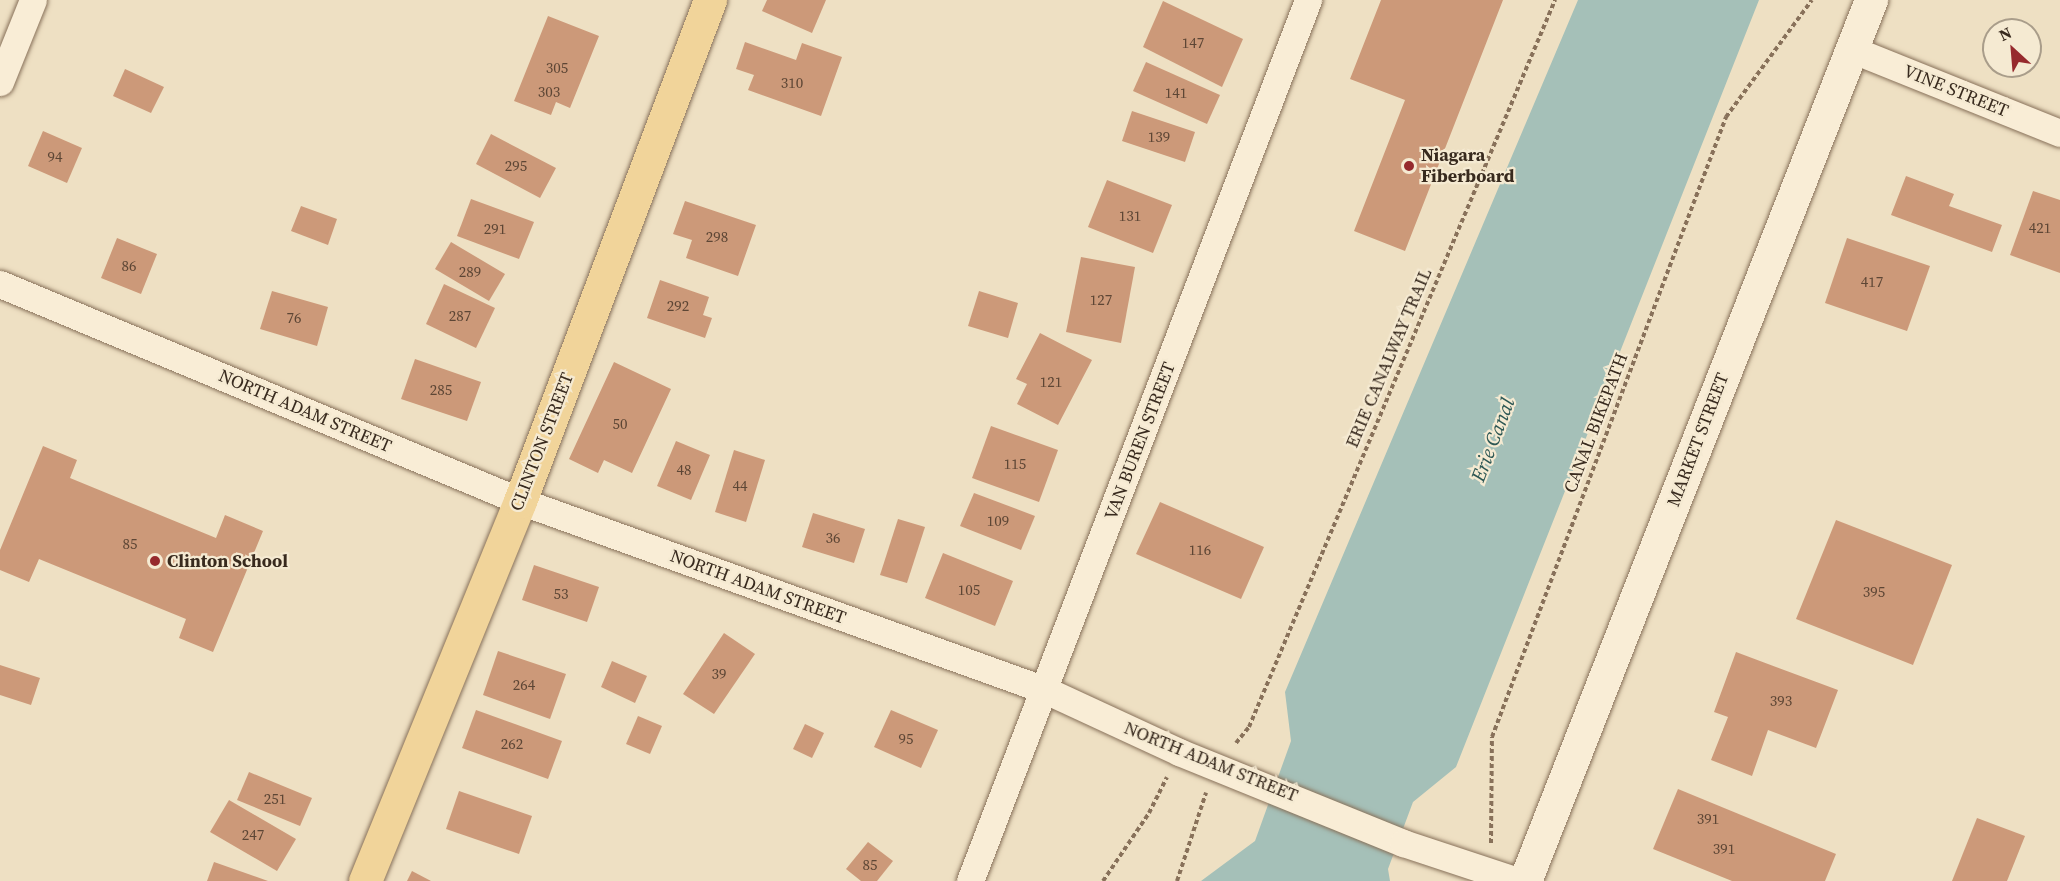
<!DOCTYPE html>
<style>
body{margin:0}
#map{position:relative;width:2060px;height:881px;overflow:hidden;background:#eee0c3;font-family:"Source Serif 4",serif}
div>[style]{position:absolute}
[style*='--x']{left:calc(var(--x)*1px);top:calc(var(--y)*1px);width:calc(var(--w)*1px);rotate:calc(var(--a)*1deg)}
.water>*{inset:0;background:#a5c0b8}
.building>*{inset:0;background:#cc9979}
.path>*{height:4px;margin-top:-2px;transform-origin:0;background:repeating-linear-gradient(90deg,#88715a 0 4.5px,transparent 0 7.5px)}
.roads{filter:drop-shadow(0 0 2px #88715a) drop-shadow(0 0 2px #88715a)}
.minor>*{height:27px;margin:-13.5px;padding:0 13.5px;transform-origin:13.5px;border-radius:13.5px;background:#f9edd6}
.tertiary>*{height:33px;margin:-16.5px;padding:0 16.5px;transform-origin:16.5px;border-radius:16.5px;background:#f9edd6}
.primary>*{height:33px;margin:-16.5px;padding:0 16.5px;transform-origin:16.5px;border-radius:16.5px;background:#f1d49a}
.dots>*{width:16px;height:16px;translate:-50% -50%;box-sizing:border-box;border:3px solid #f5ead2;border-radius:50%}
span{translate:-50% -50%;white-space:nowrap;text-align:center;line-height:1.15;-webkit-text-stroke:4.5px #f5ead2;paint-order:stroke}
.number-label{font-size:15px;color:#5d4635}
.number-label span{-webkit-text-stroke-width:0}
.street-label{font-size:18px;color:#382a1e}
.poi-label{font-size:18px;color:#382a1e;font-weight:700}
.left{translate:0 -50%;text-align:left}
.water-label{font-size:20px;color:#2d5754;font-style:italic}
.north{position:absolute;left:1982px;top:18px;width:60px;height:60px;box-sizing:border-box;background:#f5ead2;border:2px solid #a99d8a;border-radius:50%;rotate:334deg;font-size:16px;font-weight:700;line-height:24px;text-align:center;color:#382a1e}
.north::after{content:'';display:block;margin:auto;width:21px;height:27px;background:#962a2d;clip-path:polygon(50% 0,100% 100%,50% 72%,0 100%)}
</style>
<div id="map">
<div class="water">
<i style="clip-path:polygon(1578px 0,1759px 0,1456px 767px,1413px 802px,1388px 869px,1390px 881px,1201px 881px,1255px 841px,1291px 741px,1285px 692px)"></i>
</div>
<div class="building">
<i style="clip-path:polygon(767px 0,826px 0,812px 33px,762px 11px)"></i>
<i style="clip-path:polygon(1381px 0,1503px 0,1405px 251px,1354px 231px,1405px 100px,1350px 79px)"></i>
<i style="clip-path:polygon(1163px 1px,1243px 39px,1222px 87px,1143px 47px)"></i>
<i style="clip-path:polygon(548px 16px,599px 36px,570px 108px,556px 102px,551px 115px,514px 101px)"></i>
<i style="clip-path:polygon(745px 42px,796px 60px,802px 43px,842px 57px,821px 116px,748px 90px,754px 75px,736px 69px)"></i>
<i style="clip-path:polygon(1146px 62px,1220px 95px,1207px 124px,1133px 91px)"></i>
<i style="clip-path:polygon(125px 69px,164px 87px,151px 113px,113px 96px)"></i>
<i style="clip-path:polygon(1132px 111px,1195px 132px,1185px 162px,1122px 141px)"></i>
<i style="clip-path:polygon(43px 131px,82px 148px,67px 183px,28px 166px)"></i>
<i style="clip-path:polygon(491px 134px,556px 168px,540px 198px,476px 164px)"></i>
<i style="clip-path:polygon(1906px 176px,1954px 194px,1949px 206px,2002px 225px,1992px 252px,1891px 215px)"></i>
<i style="clip-path:polygon(1107px 180px,1172px 205px,1153px 253px,1088px 227px)"></i>
<i style="clip-path:polygon(2033px 191px,2060px 200px,2060px 273px,2010px 255px)"></i>
<i style="clip-path:polygon(471px 199px,534px 222px,519px 259px,457px 236px)"></i>
<i style="clip-path:polygon(685px 201px,756px 225px,738px 276px,686px 258px,692px 240px,673px 234px)"></i>
<i style="clip-path:polygon(301px 206px,337px 219px,328px 245px,291px 231px)"></i>
<i style="clip-path:polygon(117px 238px,157px 254px,141px 294px,101px 278px)"></i>
<i style="clip-path:polygon(1847px 238px,1930px 266px,1907px 331px,1825px 303px)"></i>
<i style="clip-path:polygon(451px 242px,505px 274px,489px 301px,435px 269px)"></i>
<i style="clip-path:polygon(1081px 257px,1135px 267px,1121px 343px,1066px 332px)"></i>
<i style="clip-path:polygon(660px 280px,709px 297px,703px 315px,712px 318px,705px 338px,647px 318px)"></i>
<i style="clip-path:polygon(444px 284px,495px 308px,476px 348px,426px 324px)"></i>
<i style="clip-path:polygon(272px 291px,328px 307px,317px 346px,260px 329px)"></i>
<i style="clip-path:polygon(979px 291px,1018px 303px,1008px 338px,968px 326px)"></i>
<i style="clip-path:polygon(1040px 333px,1092px 360px,1058px 425px,1017px 404px,1027px 384px,1016px 379px)"></i>
<i style="clip-path:polygon(415px 359px,481px 382px,467px 421px,401px 399px)"></i>
<i style="clip-path:polygon(614px 362px,671px 389px,632px 473px,604px 460px,598px 473px,569px 459px)"></i>
<i style="clip-path:polygon(991px 426px,1058px 450px,1039px 502px,972px 478px)"></i>
<i style="clip-path:polygon(676px 441px,710px 455px,691px 500px,657px 486px)"></i>
<i style="clip-path:polygon(43px 446px,77px 460px,70px 478px,216px 538px,225px 515px,263px 531px,213px 652px,179px 638px,186px 619px,39px 559px,29px 582px,0 570px,0 550px)"></i>
<i style="clip-path:polygon(734px 450px,765px 460px,746px 522px,715px 512px)"></i>
<i style="clip-path:polygon(974px 493px,1035px 516px,1021px 550px,960px 526px)"></i>
<i style="clip-path:polygon(1160px 502px,1264px 547px,1241px 599px,1136px 554px)"></i>
<i style="clip-path:polygon(813px 513px,865px 529px,854px 563px,802px 547px)"></i>
<i style="clip-path:polygon(898px 519px,925px 527px,907px 583px,880px 575px)"></i>
<i style="clip-path:polygon(1836px 520px,1952px 565px,1913px 665px,1796px 619px)"></i>
<i style="clip-path:polygon(943px 553px,1013px 581px,995px 626px,925px 598px)"></i>
<i style="clip-path:polygon(534px 565px,599px 587px,587px 622px,522px 600px)"></i>
<i style="clip-path:polygon(724px 633px,755px 654px,714px 714px,683px 694px)"></i>
<i style="clip-path:polygon(498px 651px,566px 674px,550px 719px,483px 695px)"></i>
<i style="clip-path:polygon(1736px 652px,1838px 690px,1816px 748px,1768px 730px,1752px 776px,1711px 760px,1728px 717px,1714px 712px)"></i>
<i style="clip-path:polygon(612px 661px,647px 676px,635px 703px,601px 687px)"></i>
<i style="clip-path:polygon(0 665px,40px 678px,31px 705px,0 695px)"></i>
<i style="clip-path:polygon(476px 710px,562px 741px,548px 779px,462px 748px)"></i>
<i style="clip-path:polygon(891px 710px,938px 730px,921px 768px,874px 747px)"></i>
<i style="clip-path:polygon(638px 716px,662px 726px,650px 754px,626px 744px)"></i>
<i style="clip-path:polygon(805px 724px,824px 733px,812px 758px,793px 749px)"></i>
<i style="clip-path:polygon(249px 772px,312px 798px,300px 826px,237px 800px)"></i>
<i style="clip-path:polygon(1678px 789px,1836px 854px,1825px 881px,1732px 881px,1653px 849px)"></i>
<i style="clip-path:polygon(459px 791px,532px 816px,519px 854px,446px 829px)"></i>
<i style="clip-path:polygon(229px 800px,296px 839px,277px 871px,210px 832px)"></i>
<i style="clip-path:polygon(1977px 818px,2025px 836px,2007px 881px,1952px 881px)"></i>
<i style="clip-path:polygon(868px 842px,893px 861px,877px 881px,861px 881px,846px 869px)"></i>
<i style="clip-path:polygon(214px 862px,268px 881px,207px 881px)"></i>
<i style="clip-path:polygon(412px 871px,431px 881px,407px 881px)"></i>
</div>
<div class="path">
<i style="--x:1236;--y:743;--w:21;--a:-51"></i>
<i style="--x:1249;--y:727;--w:789;--a:-67.17"></i>
<i style="--x:1491;--y:843;--w:106;--a:-89.5"></i>
<i style="--x:1492;--y:737;--w:663;--a:-69.32"></i>
<i style="--x:1726;--y:117;--w:145;--a:-53.7"></i>
<i style="--x:1103;--y:881;--w:82;--a:-55.9"></i>
<i style="--x:1149;--y:813;--w:40;--a:-63.4"></i>
<i style="--x:1177;--y:881;--w:93;--a:-71.8"></i>
</div>
<div class="roads">
<div class="minor">
<i style="--x:1851;--y:49;--w:225;--a:21.9"></i>
<i style="--x:0;--y:82;--w:88;--a:-68.1"></i>
<i style="--x:0;--y:284;--w:563;--a:22.65"></i>
<i style="--x:520;--y:501;--w:558;--a:19.8"></i>
<i style="--x:1045;--y:690;--w:148;--a:24.8"></i>
<i style="--x:1179;--y:752;--w:242;--a:22.1"></i>
<i style="--x:1403;--y:843;--w:121;--a:18.3"></i>
<i style="--x:970;--y:881;--w:944;--a:-69.01"></i>
</div>
<div class="tertiary">
<i style="--x:1525;--y:881;--w:947;--a:-68.56"></i>
</div>
<div class="primary">
<i style="--x:365;--y:881;--w:410;--a:-67.8"></i>
<i style="--x:520;--y:501;--w:536;--a:-69.23"></i>
</div>
</div>
<div class="dots">
<i style="left:1409px;top:166px;background:#962a2d"></i>
<i style="left:155px;top:561px;background:#962a2d"></i>
</div>
<div class="number-label">
<span style="left:1193px;top:43px">147</span>
<span style="left:557px;top:68px">305</span>
<span style="left:792px;top:83px">310</span>
<span style="left:549px;top:92px">303</span>
<span style="left:1176px;top:93px">141</span>
<span style="left:1159px;top:137px">139</span>
<span style="left:55px;top:157px">94</span>
<span style="left:516px;top:166px">295</span>
<span style="left:1130px;top:216px">131</span>
<span style="left:2040px;top:228px">421</span>
<span style="left:495px;top:229px">291</span>
<span style="left:717px;top:237px">298</span>
<span style="left:129px;top:266px">86</span>
<span style="left:470px;top:272px">289</span>
<span style="left:1872px;top:282px">417</span>
<span style="left:1101px;top:300px">127</span>
<span style="left:678px;top:306px">292</span>
<span style="left:460px;top:316px">287</span>
<span style="left:294px;top:318px">76</span>
<span style="left:1051px;top:382px">121</span>
<span style="left:441px;top:390px">285</span>
<span style="left:620px;top:424px">50</span>
<span style="left:1015px;top:464px">115</span>
<span style="left:684px;top:470px">48</span>
<span style="left:740px;top:486px">44</span>
<span style="left:998px;top:521px">109</span>
<span style="left:833px;top:538px">36</span>
<span style="left:130px;top:544px">85</span>
<span style="left:1200px;top:550px">116</span>
<span style="left:969px;top:590px">105</span>
<span style="left:1874px;top:592px">395</span>
<span style="left:561px;top:594px">53</span>
<span style="left:719px;top:674px">39</span>
<span style="left:524px;top:685px">264</span>
<span style="left:1781px;top:701px">393</span>
<span style="left:906px;top:739px">95</span>
<span style="left:512px;top:744px">262</span>
<span style="left:275px;top:799px">251</span>
<span style="left:1708px;top:819px">391</span>
<span style="left:253px;top:835px">247</span>
<span style="left:1724px;top:849px">391</span>
<span style="left:870px;top:865px">85</span>
</div>
<div class="street-label">
<span style="left:1956px;top:91px;rotate:22deg">VINE STREET</span>
<span style="left:1389px;top:358px;rotate:-67deg">ERIE CANALWAY TRAIL</span>
<span style="left:305px;top:411px;rotate:23deg">NORTH ADAM STREET</span>
<span style="left:1596px;top:423px;rotate:-69deg">CANAL BIKEPATH</span>
<span style="left:1698px;top:440px;rotate:-69deg">MARKET STREET</span>
<span style="left:1140px;top:441px;rotate:-69deg">VAN BUREN STREET</span>
<span style="left:542px;top:442px;rotate:-69deg">CLINTON STREET</span>
<span style="left:758px;top:587px;rotate:20deg">NORTH ADAM STREET</span>
<span style="left:1211px;top:762px;rotate:22deg">NORTH ADAM STREET</span>
</div>
<div class="poi-label">
<span class="left" style="left:1421px;top:166px">Niagara<br>Fiberboard</span>
<span class="left" style="left:167px;top:561px">Clinton School</span>
</div>
<div class="water-label">
<span style="left:1493px;top:440px;rotate:-69deg">Erie Canal</span>
</div>
<div class="north">N</div>
</div>
